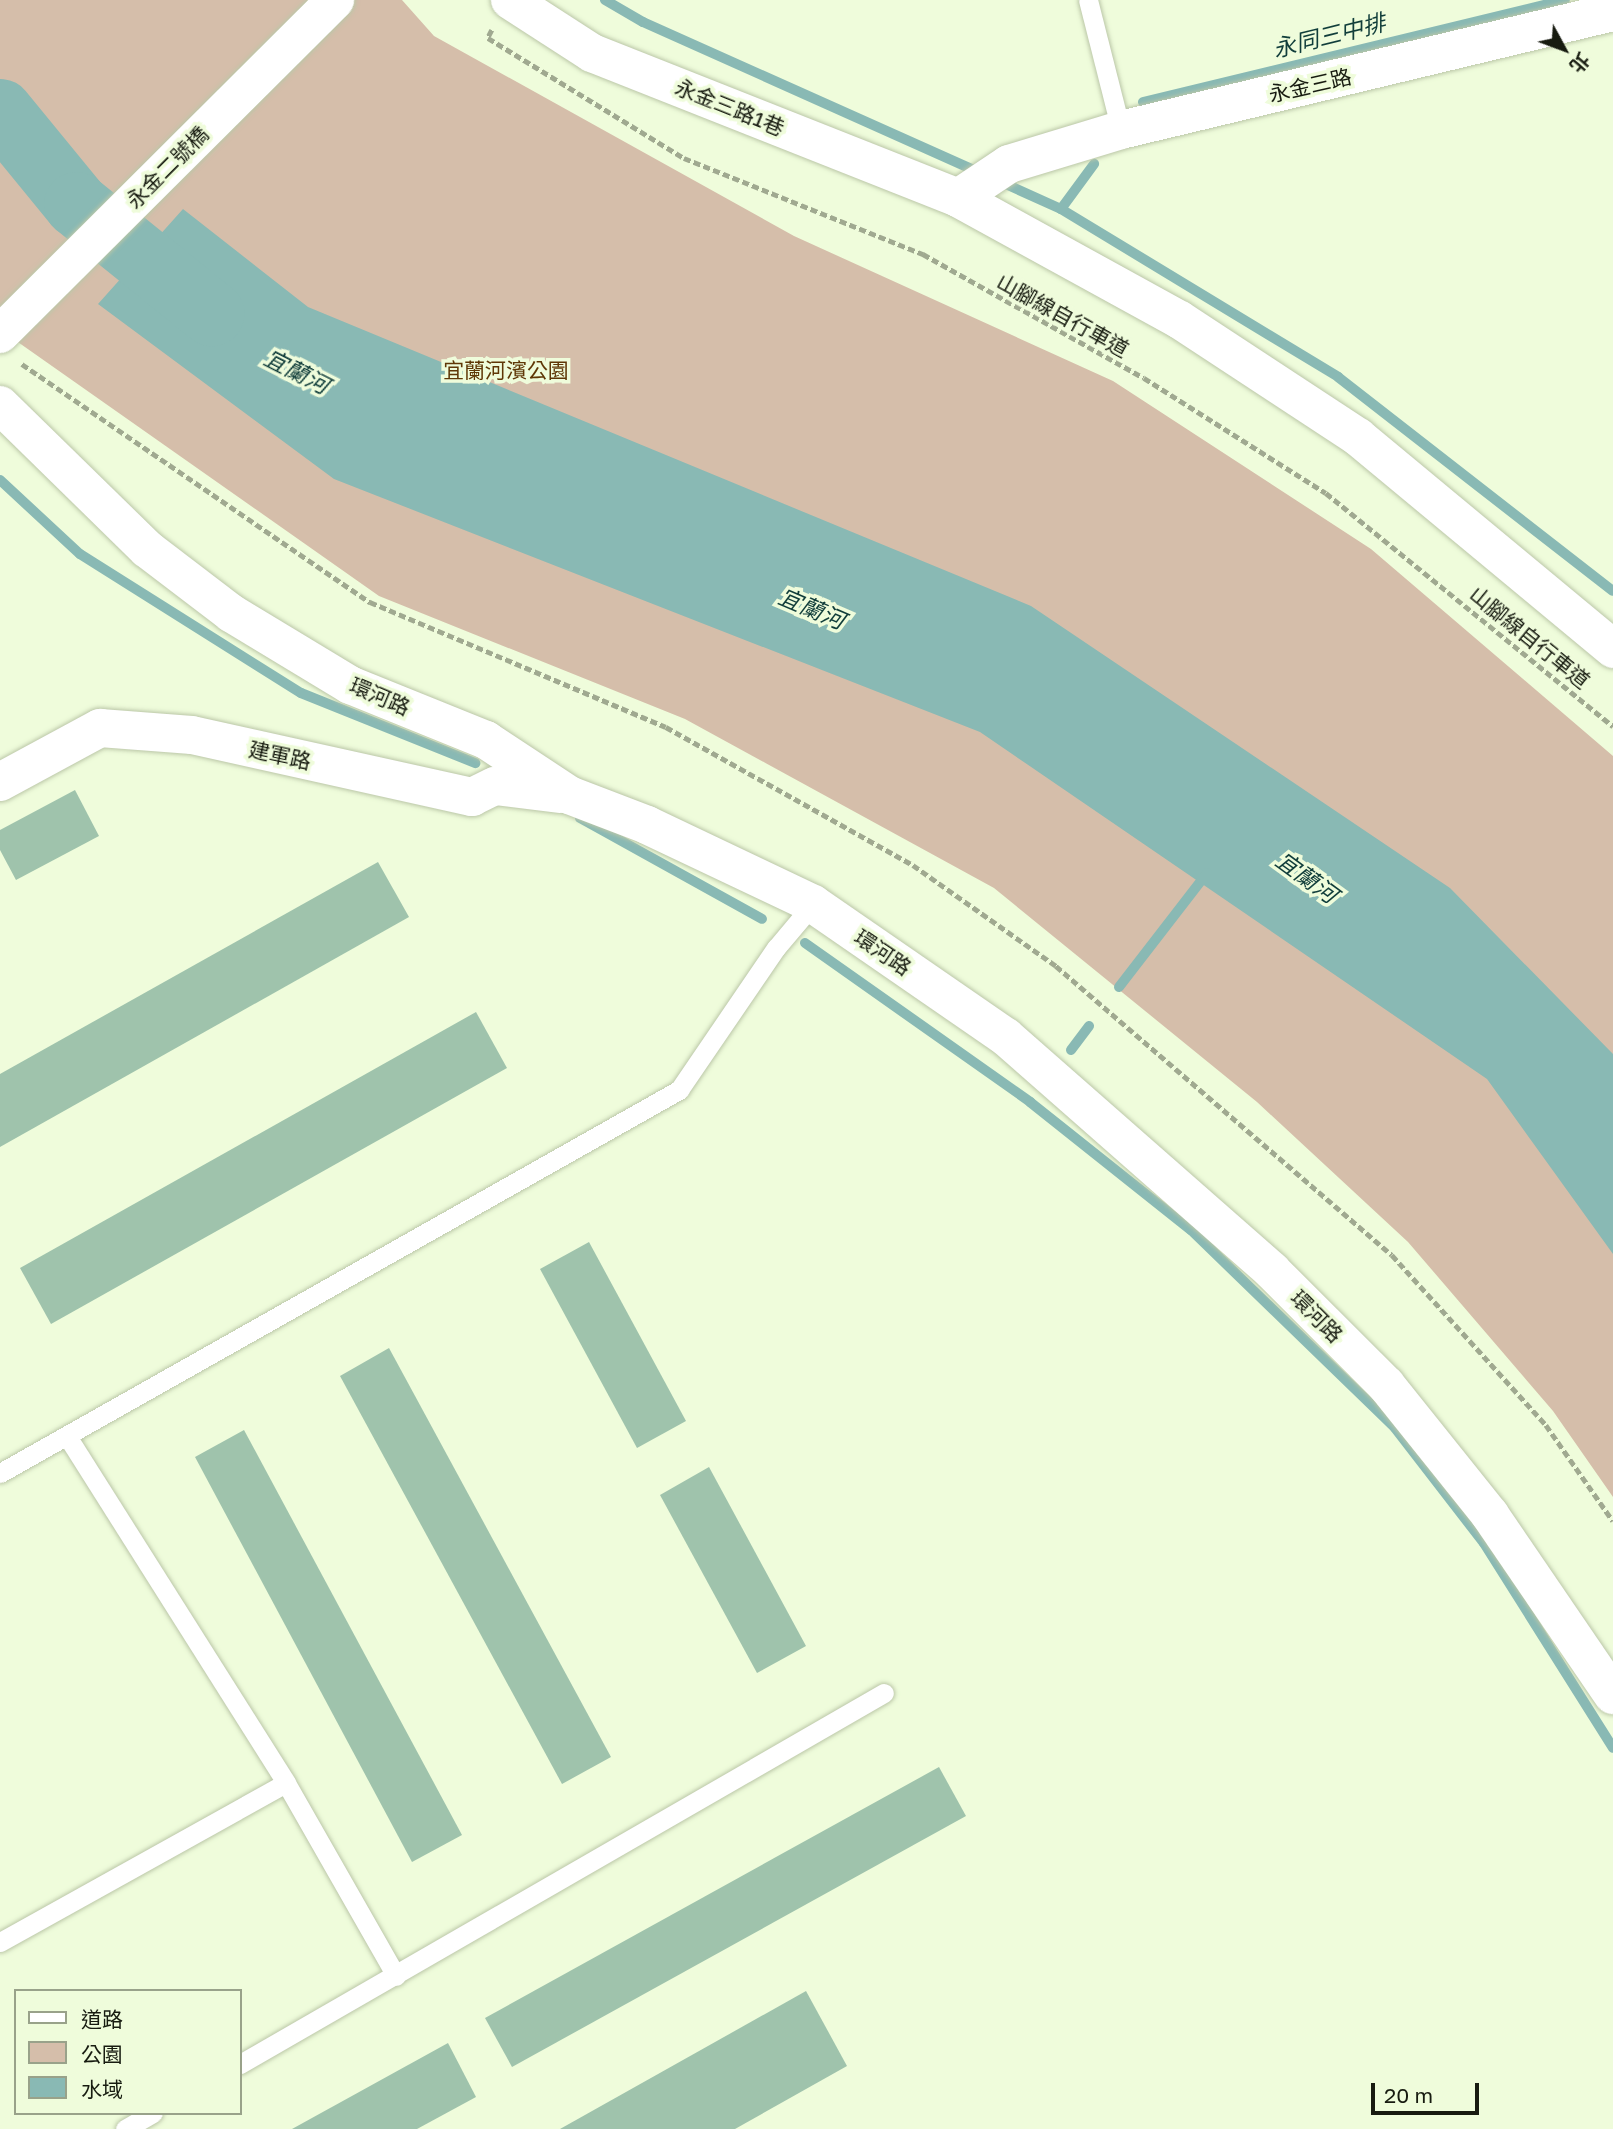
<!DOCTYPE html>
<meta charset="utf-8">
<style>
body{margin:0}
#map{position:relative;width:1613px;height:2129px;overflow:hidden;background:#effcdb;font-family:"Golos Text","Noto Sans TC",sans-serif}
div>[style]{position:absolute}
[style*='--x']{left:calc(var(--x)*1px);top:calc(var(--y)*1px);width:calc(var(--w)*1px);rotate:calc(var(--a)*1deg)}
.green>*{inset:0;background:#d5beaa}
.water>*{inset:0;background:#89b9b4}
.stream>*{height:10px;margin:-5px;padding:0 5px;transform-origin:5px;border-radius:5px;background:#89b9b4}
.river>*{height:65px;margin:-32.5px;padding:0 32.5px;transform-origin:32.5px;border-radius:32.5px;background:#89b9b4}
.building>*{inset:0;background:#9fc3ac}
.path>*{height:4.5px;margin-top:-2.25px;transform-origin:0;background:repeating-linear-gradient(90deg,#a0a990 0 7px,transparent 0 10.5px)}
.roads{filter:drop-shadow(0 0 2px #bbc7a8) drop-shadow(0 0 2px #bbc7a8)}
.lane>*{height:19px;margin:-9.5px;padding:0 9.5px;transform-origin:9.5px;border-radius:9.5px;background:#fff}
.street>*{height:38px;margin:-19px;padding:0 19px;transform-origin:19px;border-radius:19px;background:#fff}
span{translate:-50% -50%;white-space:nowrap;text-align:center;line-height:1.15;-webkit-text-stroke:7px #effcdb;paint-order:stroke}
.street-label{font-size:21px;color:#171b10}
.park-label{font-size:21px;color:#5f3706}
.water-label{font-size:23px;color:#103d3a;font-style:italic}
.legend{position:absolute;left:14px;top:1989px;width:228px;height:126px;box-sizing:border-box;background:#effcdb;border:2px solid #99a28a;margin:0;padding:9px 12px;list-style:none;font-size:21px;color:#171b10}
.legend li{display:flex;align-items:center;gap:14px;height:35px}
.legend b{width:35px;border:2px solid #99a28a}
.north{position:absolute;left:1529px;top:14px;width:70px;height:70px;-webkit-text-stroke:5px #effcdb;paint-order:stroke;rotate:131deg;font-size:19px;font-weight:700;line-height:28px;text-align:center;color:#171b10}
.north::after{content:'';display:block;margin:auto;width:24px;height:32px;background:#171b10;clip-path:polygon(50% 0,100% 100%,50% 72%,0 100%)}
.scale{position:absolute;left:1371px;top:2083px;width:108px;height:32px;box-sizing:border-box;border:4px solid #171b10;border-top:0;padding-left:9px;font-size:21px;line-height:24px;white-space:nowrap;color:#171b10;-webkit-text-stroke:5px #effcdb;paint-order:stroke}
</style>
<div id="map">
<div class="green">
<i style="clip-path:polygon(0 0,402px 0,434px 36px,794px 236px,1113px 381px,1371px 549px,1613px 756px,1613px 1497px,1553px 1411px,1408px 1242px,1257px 1102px,994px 888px,685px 719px,379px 596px,15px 340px,0 321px)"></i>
</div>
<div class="water">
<i style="clip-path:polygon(183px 209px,308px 307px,1031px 606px,1450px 888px,1613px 1054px,1613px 1254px,1487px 1079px,980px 732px,334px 479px,98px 304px)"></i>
</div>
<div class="stream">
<i style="--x:605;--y:0;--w:44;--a:30.1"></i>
<i style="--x:643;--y:22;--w:370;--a:24.1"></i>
<i style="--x:1143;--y:102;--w:434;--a:-13.6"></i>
<i style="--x:999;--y:181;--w:68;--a:24.3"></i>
<i style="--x:1061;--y:209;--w:324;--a:31.2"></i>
<i style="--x:1338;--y:377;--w:348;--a:37.9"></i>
<i style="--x:1061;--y:209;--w:56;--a:-53.7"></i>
<i style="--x:0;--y:480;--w:109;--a:42.8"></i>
<i style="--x:80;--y:554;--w:261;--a:32.2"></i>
<i style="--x:301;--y:693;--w:188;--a:21.9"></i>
<i style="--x:580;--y:818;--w:208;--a:29"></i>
<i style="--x:805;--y:943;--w:276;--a:35.2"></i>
<i style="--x:1030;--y:1102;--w:206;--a:38.5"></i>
<i style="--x:1191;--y:1230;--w:284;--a:44.1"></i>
<i style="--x:1395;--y:1428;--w:145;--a:52.3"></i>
<i style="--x:1484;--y:1543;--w:242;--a:57.8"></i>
<i style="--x:1119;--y:987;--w:144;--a:-52.3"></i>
<i style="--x:1071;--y:1050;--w:30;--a:-53"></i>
</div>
<div class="river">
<i style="--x:0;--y:111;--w:120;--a:50.7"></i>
<i style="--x:76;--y:204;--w:174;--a:38.9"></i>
</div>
<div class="building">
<i style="clip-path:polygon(75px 790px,99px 836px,16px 880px,0 850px,0 830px)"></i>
<i style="clip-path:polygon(378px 862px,409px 917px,0 1147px,0 1074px)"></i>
<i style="clip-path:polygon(476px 1012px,507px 1068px,51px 1324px,20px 1268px)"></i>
<i style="clip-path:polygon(589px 1242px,686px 1421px,637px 1448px,540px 1269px)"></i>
<i style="clip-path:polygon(389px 1348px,611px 1757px,562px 1784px,340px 1376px)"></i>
<i style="clip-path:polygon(244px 1430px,462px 1835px,412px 1862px,195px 1457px)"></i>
<i style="clip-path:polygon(709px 1467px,806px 1646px,757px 1673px,660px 1495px)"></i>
<i style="clip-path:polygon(939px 1767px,966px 1816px,512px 2067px,485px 2018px)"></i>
<i style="clip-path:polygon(806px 1991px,847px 2066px,735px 2129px,560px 2129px)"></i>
<i style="clip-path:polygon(448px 2043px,476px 2097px,417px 2129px,292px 2129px)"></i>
</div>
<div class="path">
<i style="--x:492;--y:30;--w:9;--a:117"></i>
<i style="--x:488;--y:38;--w:230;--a:31.5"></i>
<i style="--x:684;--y:158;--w:258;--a:21.9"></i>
<i style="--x:923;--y:254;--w:253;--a:29.3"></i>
<i style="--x:1144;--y:378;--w:215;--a:32.3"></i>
<i style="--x:1326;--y:493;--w:370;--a:39.1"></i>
<i style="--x:22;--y:364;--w:422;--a:34.4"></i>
<i style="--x:370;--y:602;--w:321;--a:22.9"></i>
<i style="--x:666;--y:727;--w:283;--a:29.2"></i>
<i style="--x:913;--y:865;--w:175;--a:35.2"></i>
<i style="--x:1056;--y:966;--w:443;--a:40.7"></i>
<i style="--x:1392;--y:1255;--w:229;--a:47.8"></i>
<i style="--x:1546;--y:1425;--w:117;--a:55.1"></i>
</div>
<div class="roads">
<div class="lane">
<i style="--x:1088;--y:0;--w:134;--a:75.8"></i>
<i style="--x:67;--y:1436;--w:410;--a:57.7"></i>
<i style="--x:286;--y:1783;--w:222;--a:60.3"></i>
<i style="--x:0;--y:1473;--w:780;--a:-29.43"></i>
<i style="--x:679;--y:1090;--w:172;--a:-55.7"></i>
<i style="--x:776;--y:948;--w:57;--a:-49.9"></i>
<i style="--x:0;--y:1942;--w:327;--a:-29.1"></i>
<i style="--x:240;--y:2064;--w:743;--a:-29.95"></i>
<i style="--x:125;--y:2129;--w:32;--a:-30"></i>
</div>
<div class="street">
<i style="--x:510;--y:0;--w:98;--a:32.9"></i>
<i style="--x:592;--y:53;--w:394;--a:21.6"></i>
<i style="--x:958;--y:198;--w:253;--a:28.8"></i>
<i style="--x:1180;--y:320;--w:213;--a:33.3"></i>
<i style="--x:1358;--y:437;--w:332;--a:39.7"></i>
<i style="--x:958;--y:198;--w:61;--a:-33.7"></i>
<i style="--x:1009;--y:164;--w:117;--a:-16.9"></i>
<i style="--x:1121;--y:130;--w:506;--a:-13.49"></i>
<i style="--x:0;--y:334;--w:473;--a:-44.9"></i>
<i style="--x:0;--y:405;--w:206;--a:44.4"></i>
<i style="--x:147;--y:549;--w:106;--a:37.3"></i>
<i style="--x:231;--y:613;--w:139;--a:31.2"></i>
<i style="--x:350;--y:685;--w:147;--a:22"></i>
<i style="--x:486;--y:740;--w:100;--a:33.5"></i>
<i style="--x:569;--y:795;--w:84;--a:21"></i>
<i style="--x:647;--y:825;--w:184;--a:25.4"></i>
<i style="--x:813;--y:904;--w:234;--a:34.6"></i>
<i style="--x:1006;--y:1037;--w:354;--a:41.3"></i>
<i style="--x:1272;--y:1271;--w:161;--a:45"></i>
<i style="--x:1386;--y:1385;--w:166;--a:51.3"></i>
<i style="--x:1490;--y:1515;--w:218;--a:55.7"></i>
<i style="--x:0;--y:782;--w:114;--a:-28.4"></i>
<i style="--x:100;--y:728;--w:92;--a:4.4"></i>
<i style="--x:192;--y:735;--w:287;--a:12.5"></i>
<i style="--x:472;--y:797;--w:25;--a:-26"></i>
<i style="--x:495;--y:786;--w:65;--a:7"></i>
</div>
</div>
<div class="street-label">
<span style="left:1310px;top:85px;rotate:-13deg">永金三路</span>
<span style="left:730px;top:107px;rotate:22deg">永金三路1巷</span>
<span style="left:167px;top:167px;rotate:-45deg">永金二號橋</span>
<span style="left:1063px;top:315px;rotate:29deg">山腳線自行車道</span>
<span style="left:1530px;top:637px;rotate:39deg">山腳線自行車道</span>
<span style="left:380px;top:696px;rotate:23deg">環河路</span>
<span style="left:280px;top:755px;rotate:12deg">建軍路</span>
<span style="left:883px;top:952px;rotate:34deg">環河路</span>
<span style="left:1317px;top:1316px;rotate:45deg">環河路</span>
</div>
<div class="park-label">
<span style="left:506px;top:370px">宜蘭河濱公園</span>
</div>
<div class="water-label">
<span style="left:1329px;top:35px;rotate:-14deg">永同三中排</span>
<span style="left:297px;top:371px;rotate:27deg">宜蘭河</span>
<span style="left:812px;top:608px;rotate:23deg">宜蘭河</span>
<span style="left:1307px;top:877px;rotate:36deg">宜蘭河</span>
</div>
<ul class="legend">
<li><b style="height:9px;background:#fff"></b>道路</li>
<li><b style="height:19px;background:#d5beaa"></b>公園</li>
<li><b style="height:19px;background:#89b9b4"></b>水域</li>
</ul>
<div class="north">北</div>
<div class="scale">20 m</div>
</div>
